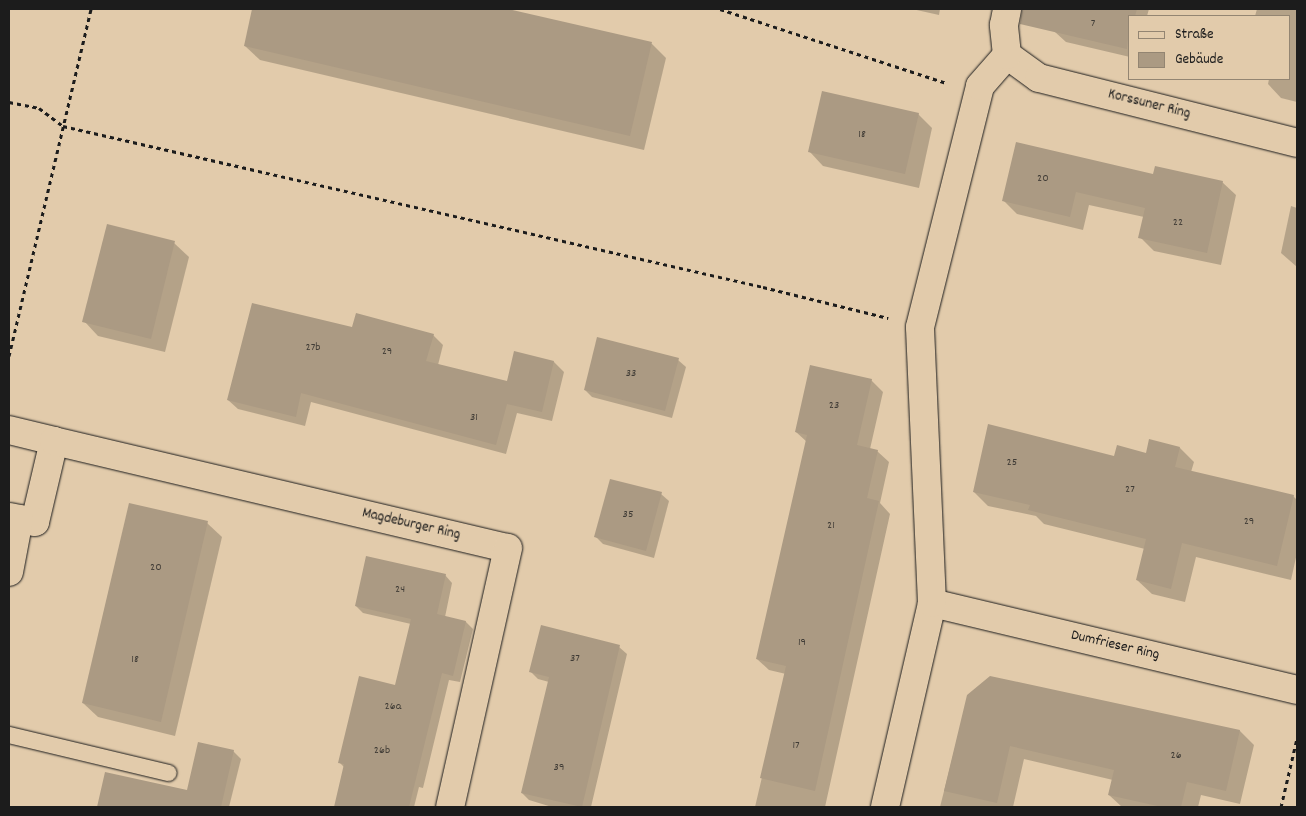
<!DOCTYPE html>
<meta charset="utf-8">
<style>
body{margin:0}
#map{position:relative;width:1306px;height:816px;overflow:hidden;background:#e2cbab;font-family:Dekko,sans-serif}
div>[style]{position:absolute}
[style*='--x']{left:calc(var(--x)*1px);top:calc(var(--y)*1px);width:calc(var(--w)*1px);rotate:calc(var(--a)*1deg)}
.shadow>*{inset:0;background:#0003}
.building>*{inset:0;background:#ab9a83}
.path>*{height:3px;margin-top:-1.5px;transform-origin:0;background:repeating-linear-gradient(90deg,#1c1c1c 0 4px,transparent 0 8px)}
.roads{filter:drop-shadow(0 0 1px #1c1c1c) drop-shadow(0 0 1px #1c1c1c)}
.service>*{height:16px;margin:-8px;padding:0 8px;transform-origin:8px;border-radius:8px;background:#e2cbab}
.minor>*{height:28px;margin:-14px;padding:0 14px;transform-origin:14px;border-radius:14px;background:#e2cbab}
span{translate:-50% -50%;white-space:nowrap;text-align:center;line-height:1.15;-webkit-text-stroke:4px #e2cbab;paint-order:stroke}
.number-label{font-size:12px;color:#403c36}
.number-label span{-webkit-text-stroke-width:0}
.street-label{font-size:15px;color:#1c1c1c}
.frame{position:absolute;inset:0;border:10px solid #1c1c1c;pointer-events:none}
.legend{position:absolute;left:1128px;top:15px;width:162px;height:65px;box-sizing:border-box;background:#e2cbab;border:1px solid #938572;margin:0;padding:6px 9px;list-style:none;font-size:15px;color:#1c1c1c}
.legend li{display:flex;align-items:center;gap:10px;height:25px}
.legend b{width:25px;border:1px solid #938572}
</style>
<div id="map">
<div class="shadow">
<i style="clip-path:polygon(254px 9px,503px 9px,652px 44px,666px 58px,644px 150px,260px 60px,245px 46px)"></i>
<i style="clip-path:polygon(912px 9px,940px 9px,939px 15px)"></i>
<i style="clip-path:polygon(1061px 9px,1149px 9px,1147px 16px,1130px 16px,1130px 57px,1066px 42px,1055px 32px)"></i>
<i style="clip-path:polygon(1257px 9px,1297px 9px,1297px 102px,1281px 98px,1268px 84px,1269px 79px,1290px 79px,1290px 16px,1255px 16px)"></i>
<i style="clip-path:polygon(918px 114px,932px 128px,919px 188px,823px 166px,809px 151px)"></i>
<i style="clip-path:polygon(1154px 175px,1222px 182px,1236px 195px,1221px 265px,1154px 251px,1140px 237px,1144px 217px,1089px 205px,1083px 230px,1017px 214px,1004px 201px)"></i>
<i style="clip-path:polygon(1291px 206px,1297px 208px,1297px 267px,1281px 253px)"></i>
<i style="clip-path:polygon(174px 243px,189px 257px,165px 352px,98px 336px,84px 321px)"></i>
<i style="clip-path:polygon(353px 329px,433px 335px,443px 345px,438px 365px,507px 383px,515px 353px,554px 362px,564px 372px,552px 421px,517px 413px,506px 454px,311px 402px,305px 426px,238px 409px,228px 400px)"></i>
<i style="clip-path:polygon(678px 360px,686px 367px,672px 418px,592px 397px,585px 390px)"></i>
<i style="clip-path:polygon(871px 380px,883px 392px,870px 449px,877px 451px,889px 462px,880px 503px,890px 514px,825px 807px,755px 807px,786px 674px,769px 670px,757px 659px,807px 442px,796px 432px)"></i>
<i style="clip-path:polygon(1180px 448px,1194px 462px,1191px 472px,1293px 496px,1297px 500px,1297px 553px,1291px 580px,1196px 557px,1185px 602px,1152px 594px,1137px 580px,1145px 549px,1044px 524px,1036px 516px,988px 506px,974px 492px,1115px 458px)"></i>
<i style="clip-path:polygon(661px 494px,669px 501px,654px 558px,603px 544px,596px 537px)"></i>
<i style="clip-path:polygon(207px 523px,222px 537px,175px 736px,98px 717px,83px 703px)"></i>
<i style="clip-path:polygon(445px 575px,452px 583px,445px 617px,466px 622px,473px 629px,460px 682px,449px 680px,423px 788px,419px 787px,414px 807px,335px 807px,345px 768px,339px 762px,396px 687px,411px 624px,363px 613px,356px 606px)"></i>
<i style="clip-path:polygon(619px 647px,627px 654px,591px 807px,552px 807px,529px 800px,522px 793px,549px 682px,538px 679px,531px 672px)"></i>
<i style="clip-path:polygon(968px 696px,1240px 731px,1254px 745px,1240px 804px,1201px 795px,1198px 807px,1122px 807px,1109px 795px,1113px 780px,1024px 759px,1013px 807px,940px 807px)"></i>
<i style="clip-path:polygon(233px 751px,241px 759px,229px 807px,102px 807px,99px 804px,188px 792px)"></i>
</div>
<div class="building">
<i style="clip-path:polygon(252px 9px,508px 9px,652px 42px,630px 136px,244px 46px)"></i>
<i style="clip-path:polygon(1022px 9px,1137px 9px,1135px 16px,1130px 16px,1127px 49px,1020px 24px)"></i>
<i style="clip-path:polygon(822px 91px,919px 113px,905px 174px,808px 152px)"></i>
<i style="clip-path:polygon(1016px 142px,1153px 174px,1155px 166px,1223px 181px,1207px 253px,1138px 238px,1145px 208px,1076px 192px,1070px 217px,1002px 201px)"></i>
<i style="clip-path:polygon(107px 224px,175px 241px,151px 339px,82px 322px)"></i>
<i style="clip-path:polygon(252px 303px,352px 327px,356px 313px,434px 334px,426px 361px,507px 381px,514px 351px,554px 361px,542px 412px,507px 404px,496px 445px,301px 393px,296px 417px,227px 400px)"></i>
<i style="clip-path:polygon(597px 337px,679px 358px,665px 411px,584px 390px)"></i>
<i style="clip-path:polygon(810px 365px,872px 379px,857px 445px,878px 450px,867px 498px,879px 501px,815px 791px,760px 778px,786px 666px,756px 659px,807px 435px,795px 432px)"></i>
<i style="clip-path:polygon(988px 424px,1114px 456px,1117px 445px,1146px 453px,1149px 439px,1180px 447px,1175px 467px,1294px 495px,1277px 566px,1182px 543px,1171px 589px,1136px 580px,1146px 539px,1028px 510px,1030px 505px,973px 492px)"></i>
<i style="clip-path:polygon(610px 479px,662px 492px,646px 551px,594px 537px)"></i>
<i style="clip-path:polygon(129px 503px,208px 521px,161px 722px,82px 703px)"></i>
<i style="clip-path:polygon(366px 556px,446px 574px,437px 614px,466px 621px,453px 676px,442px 673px,409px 807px,334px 807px,344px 764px,338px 763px,359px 676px,395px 685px,411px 619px,355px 606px)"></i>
<i style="clip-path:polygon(541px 625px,620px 645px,582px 807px,521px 793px,549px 677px,529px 672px)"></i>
<i style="clip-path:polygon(990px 676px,1240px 730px,1226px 791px,1187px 782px,1181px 807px,1162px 807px,1108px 795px,1114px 770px,1010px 746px,997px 803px,944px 791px,967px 695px)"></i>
<i style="clip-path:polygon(198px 742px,234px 750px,221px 807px,97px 807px,105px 772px,187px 790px)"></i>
</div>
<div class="path">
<i style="--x:720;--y:9;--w:239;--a:18.1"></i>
<i style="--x:9;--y:102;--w:31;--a:11"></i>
<i style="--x:39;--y:108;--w:30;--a:37"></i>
<i style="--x:63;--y:126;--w:718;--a:12.95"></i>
<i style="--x:763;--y:287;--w:129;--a:13.9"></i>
<i style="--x:9;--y:356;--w:357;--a:-76.7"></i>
<i style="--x:1281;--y:807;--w:71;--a:-76.9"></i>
</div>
<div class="roads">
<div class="service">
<i style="--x:9;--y:735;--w:164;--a:13.4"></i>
</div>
<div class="minor">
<i style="--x:1007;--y:55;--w:39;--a:36"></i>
<i style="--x:1039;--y:78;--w:266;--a:14.1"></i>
<i style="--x:9;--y:430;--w:46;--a:13.7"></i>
<i style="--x:54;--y:441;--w:83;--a:103.2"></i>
<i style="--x:35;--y:522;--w:26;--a:-169"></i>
<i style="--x:54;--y:441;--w:466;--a:13.3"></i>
<i style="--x:508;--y:548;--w:265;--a:102.6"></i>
<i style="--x:9;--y:572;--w:54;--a:-79.3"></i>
<i style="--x:932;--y:603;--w:375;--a:13.4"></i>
<i style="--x:885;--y:807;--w:209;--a:-77"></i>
<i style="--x:932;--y:603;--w:276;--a:-92.5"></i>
<i style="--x:920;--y:327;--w:248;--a:-76"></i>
<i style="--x:980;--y:86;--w:41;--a:-48.9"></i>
<i style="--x:1007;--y:55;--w:30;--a:-96"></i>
<i style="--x:1004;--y:25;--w:16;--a:-79"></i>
</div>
</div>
<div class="number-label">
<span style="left:1093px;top:24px">7</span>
<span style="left:862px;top:135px">18</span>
<span style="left:1043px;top:179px">20</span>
<span style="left:1178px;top:223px">22</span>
<span style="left:313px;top:348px">27b</span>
<span style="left:387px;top:352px">29</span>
<span style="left:631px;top:374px">33</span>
<span style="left:834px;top:406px">23</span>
<span style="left:474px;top:418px">31</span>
<span style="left:1012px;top:463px">25</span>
<span style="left:1130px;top:490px">27</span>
<span style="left:628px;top:515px">35</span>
<span style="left:1249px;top:522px">29</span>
<span style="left:831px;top:526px">21</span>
<span style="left:156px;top:568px">20</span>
<span style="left:400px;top:590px">24</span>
<span style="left:802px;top:643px">19</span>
<span style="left:575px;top:659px">37</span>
<span style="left:135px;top:660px">18</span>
<span style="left:393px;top:707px">26a</span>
<span style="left:796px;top:746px">17</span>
<span style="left:382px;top:751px">26b</span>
<span style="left:1176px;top:756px">26</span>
<span style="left:559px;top:768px">39</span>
</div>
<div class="street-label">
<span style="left:1149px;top:105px;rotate:14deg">Korssuner Ring</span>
<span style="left:411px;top:525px;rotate:13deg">Magdeburger Ring</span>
<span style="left:1115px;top:646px;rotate:13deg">Dumfrieser Ring</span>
</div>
<div class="frame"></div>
<ul class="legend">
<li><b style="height:6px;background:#e2cbab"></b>Straße</li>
<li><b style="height:14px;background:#ab9a83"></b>Gebäude</li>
</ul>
</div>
